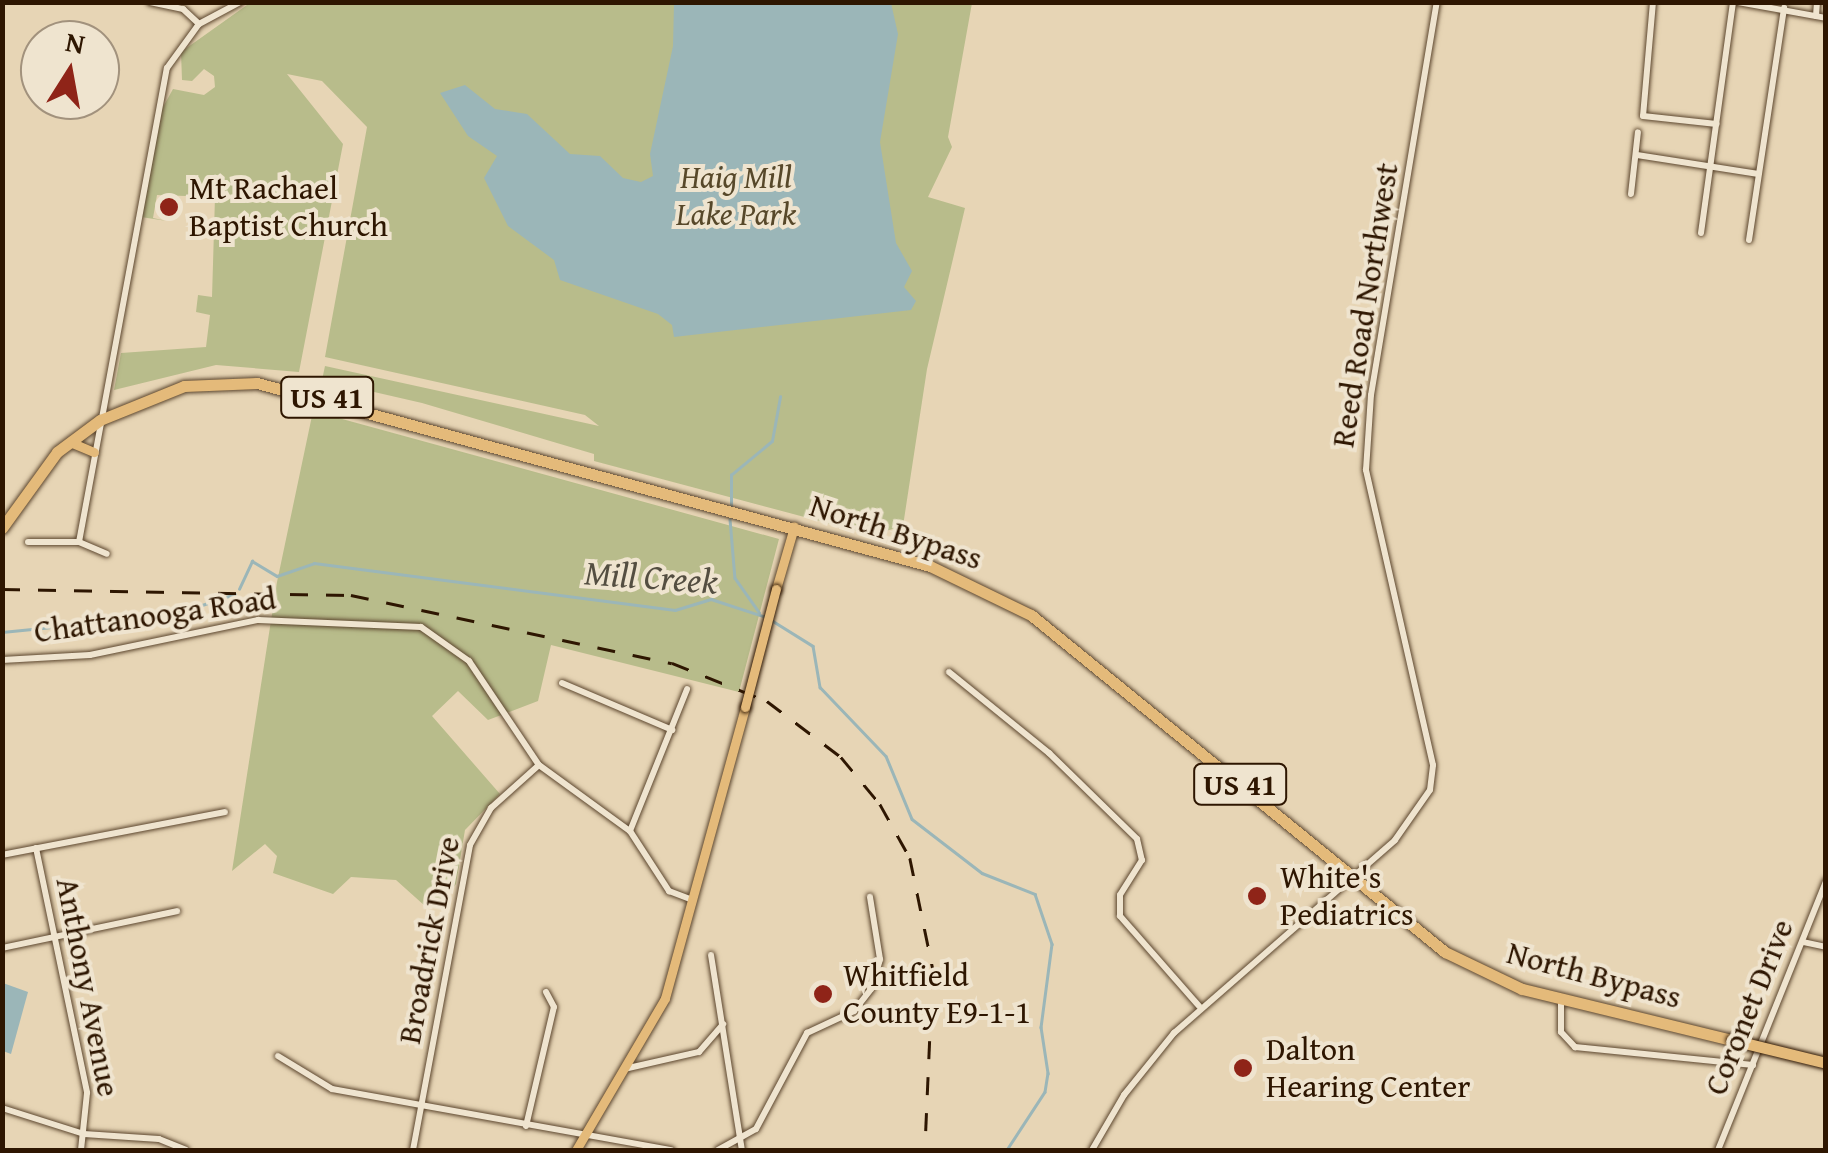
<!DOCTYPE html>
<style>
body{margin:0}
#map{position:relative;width:1828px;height:1153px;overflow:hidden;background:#e7d5b5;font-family:"Gentium Book Plus",serif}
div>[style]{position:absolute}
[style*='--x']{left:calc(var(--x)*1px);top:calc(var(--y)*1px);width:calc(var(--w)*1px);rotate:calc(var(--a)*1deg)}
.green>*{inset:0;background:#b8bc8b}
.water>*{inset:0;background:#9bb6b8}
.stream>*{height:2.5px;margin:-1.25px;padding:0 1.25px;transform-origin:1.25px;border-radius:1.25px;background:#9bb6b8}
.roads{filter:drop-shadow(0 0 2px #5c462e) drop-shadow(0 0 2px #5c462e)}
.minor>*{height:6px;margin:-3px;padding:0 3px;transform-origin:3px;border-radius:3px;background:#efe4cf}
.major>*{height:9px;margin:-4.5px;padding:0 4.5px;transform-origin:4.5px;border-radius:4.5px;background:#e4ba7a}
.highway>*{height:11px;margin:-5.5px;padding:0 5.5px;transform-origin:5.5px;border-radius:5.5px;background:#e4ba7a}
.rail>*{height:2.5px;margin-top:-1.25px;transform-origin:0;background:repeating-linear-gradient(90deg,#2e1601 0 18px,transparent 0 36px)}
.bridges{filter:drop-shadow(0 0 2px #2e1601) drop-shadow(0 0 2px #2e1601)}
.major-bridge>*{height:9px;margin:-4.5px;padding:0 4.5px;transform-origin:4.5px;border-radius:4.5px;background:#e4ba7a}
.highway-bridge>*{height:11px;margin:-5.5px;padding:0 5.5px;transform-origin:5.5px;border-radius:5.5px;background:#e4ba7a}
.dots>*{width:28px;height:28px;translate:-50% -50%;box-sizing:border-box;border:5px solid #efe4cf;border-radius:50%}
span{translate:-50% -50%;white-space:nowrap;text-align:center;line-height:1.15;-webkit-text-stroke:8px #efe4cf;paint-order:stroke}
.shield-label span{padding:2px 8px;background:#efe4cf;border:2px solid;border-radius:8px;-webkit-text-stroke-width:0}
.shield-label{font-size:30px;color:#2e1601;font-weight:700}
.park-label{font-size:32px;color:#57482a;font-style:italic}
.poi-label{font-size:32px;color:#2e1601}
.left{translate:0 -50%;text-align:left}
.street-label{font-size:32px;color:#2e1601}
.water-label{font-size:35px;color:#544e41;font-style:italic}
.frame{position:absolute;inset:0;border:5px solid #2e1601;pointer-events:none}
.north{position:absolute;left:20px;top:20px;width:100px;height:100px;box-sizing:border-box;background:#efe4cf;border:2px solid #a2927d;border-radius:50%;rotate:11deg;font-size:28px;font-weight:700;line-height:40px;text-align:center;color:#2e1601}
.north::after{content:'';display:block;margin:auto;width:35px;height:45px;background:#8f2418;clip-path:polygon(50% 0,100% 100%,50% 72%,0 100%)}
</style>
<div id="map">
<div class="green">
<i style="clip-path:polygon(972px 3px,948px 137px,952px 147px,928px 197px,965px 208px,927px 369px,903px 526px,872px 535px,594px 461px,594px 454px,422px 403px,322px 380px,325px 366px,599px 426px,585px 415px,325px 357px,367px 127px,322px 81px,287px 74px,343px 144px,299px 372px,216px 365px,114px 390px,121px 353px,206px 347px,210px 315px,196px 312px,198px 295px,212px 297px,215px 197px,157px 195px,153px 218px,167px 221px,141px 217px,162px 109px,173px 89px,204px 95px,215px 87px,214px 76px,204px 69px,192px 81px,182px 80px,181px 52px,247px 5px)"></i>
<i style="clip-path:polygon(313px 411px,779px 539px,739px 692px,551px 645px,538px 701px,488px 720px,458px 691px,432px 716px,500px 794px,465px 830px,456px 884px,439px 908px,425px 906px,396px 880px,351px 877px,333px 894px,273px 873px,277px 856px,265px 844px,232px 871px,277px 582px)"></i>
</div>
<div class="water">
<i style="clip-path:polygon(674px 3px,891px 3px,898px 34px,880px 142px,896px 243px,912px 271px,904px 287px,916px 301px,911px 310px,674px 337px,672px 325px,658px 314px,560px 280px,554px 260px,508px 226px,484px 178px,497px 156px,468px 136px,440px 93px,465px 85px,495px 109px,527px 114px,570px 154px,600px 156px,623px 178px,641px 182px,653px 176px,650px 154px,673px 46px)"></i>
<i style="clip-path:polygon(3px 983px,28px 992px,11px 1054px,3px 1051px)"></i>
</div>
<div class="stream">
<i style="--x:731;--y:506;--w:31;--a:-90"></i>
<i style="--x:731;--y:475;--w:53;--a:-39.7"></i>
<i style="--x:772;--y:441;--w:45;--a:-79.7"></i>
<i style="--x:730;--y:519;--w:59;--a:85.2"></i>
<i style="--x:735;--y:578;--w:42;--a:54.8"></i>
<i style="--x:239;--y:589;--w:31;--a:-65"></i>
<i style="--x:252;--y:561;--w:29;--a:31"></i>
<i style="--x:277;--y:576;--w:39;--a:-19"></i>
<i style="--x:314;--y:563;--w:364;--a:7.4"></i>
<i style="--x:675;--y:610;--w:38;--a:-17"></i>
<i style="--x:711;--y:599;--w:58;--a:18.1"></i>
<i style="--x:773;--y:621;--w:47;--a:32"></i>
<i style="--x:813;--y:646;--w:42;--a:80.3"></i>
<i style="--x:820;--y:687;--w:95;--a:46.3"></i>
<i style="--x:886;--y:756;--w:68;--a:67.6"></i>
<i style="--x:912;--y:819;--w:88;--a:37.6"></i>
<i style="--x:982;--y:873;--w:57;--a:21.6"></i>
<i style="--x:1035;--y:894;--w:53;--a:71.2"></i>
<i style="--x:1052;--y:944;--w:84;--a:97.5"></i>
<i style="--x:1041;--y:1027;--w:47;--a:81.3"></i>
<i style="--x:1048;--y:1073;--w:19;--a:99"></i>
<i style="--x:1045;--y:1092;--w:69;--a:123.2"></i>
<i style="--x:2;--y:632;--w:171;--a:-5.7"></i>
<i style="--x:172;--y:615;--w:66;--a:-18.4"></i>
</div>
<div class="roads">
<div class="minor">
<i style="--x:150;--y:2;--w:34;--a:12"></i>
<i style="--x:183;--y:9;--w:22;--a:43"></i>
<i style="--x:1653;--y:2;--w:114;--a:95"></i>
<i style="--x:1643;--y:116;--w:74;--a:6.2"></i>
<i style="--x:1738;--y:2;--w:89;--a:10.3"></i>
<i style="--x:1816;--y:16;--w:14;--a:-86"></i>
<i style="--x:1637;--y:155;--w:123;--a:8.9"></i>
<i style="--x:1631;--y:194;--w:62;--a:-83.6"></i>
<i style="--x:1701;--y:233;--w:233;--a:-82.1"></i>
<i style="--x:1749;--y:240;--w:235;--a:-81.4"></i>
<i style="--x:28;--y:542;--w:51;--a:0"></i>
<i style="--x:79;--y:542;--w:30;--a:23"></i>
<i style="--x:79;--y:542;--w:482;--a:-79.5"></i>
<i style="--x:167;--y:68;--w:54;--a:-54"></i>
<i style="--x:199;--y:24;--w:47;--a:-28.2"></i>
<i style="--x:2;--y:660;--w:88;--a:-3.3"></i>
<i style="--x:90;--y:655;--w:172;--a:-11.8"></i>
<i style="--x:258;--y:620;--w:163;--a:2.5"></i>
<i style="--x:421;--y:627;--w:59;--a:35.3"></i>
<i style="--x:469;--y:661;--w:125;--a:56.1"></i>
<i style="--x:539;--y:765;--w:112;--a:36"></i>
<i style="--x:630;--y:831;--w:72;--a:57"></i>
<i style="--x:669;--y:891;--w:26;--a:21"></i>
<i style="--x:949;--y:672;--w:129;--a:39"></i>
<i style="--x:1049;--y:753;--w:123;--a:44.3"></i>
<i style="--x:1137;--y:839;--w:22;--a:77"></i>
<i style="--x:1142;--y:860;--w:41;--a:122.2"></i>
<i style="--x:1120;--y:895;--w:21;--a:90"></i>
<i style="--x:1120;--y:916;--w:120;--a:48.7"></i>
<i style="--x:562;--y:683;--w:120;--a:23.1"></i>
<i style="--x:630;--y:831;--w:153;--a:-68.1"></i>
<i style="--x:36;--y:848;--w:250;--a:78.2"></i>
<i style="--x:87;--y:1093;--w:57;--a:96"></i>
<i style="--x:2;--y:855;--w:227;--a:-10.9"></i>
<i style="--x:1803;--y:942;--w:24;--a:12"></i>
<i style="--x:2;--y:948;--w:179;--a:-11.9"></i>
<i style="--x:711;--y:955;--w:197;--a:81"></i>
<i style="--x:1561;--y:1000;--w:32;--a:90"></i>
<i style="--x:1561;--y:1032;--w:21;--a:47"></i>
<i style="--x:1575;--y:1047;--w:179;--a:5.8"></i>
<i style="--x:278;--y:1056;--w:63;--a:31.4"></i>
<i style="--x:332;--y:1089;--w:345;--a:10.2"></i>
<i style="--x:624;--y:1069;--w:77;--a:-12.8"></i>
<i style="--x:699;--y:1052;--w:37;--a:-49"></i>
<i style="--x:2;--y:1108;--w:86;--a:17.6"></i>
<i style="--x:84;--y:1134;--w:75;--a:3.8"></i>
<i style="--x:159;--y:1139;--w:29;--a:22"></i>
<i style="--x:526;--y:1126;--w:122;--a:-76.8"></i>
<i style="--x:554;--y:1007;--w:17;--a:-118"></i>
<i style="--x:413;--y:1150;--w:310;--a:-79.4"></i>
<i style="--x:470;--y:845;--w:43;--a:-60.4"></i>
<i style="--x:491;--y:808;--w:64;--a:-41.9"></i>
<i style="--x:718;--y:1150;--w:43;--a:-28.9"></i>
<i style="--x:756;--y:1129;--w:109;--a:-62"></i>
<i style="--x:807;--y:1033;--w:52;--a:-25.1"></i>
<i style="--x:854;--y:1011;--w:28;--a:-52"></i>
<i style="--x:871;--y:989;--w:31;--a:-73"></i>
<i style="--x:880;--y:959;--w:63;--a:-99.2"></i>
<i style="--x:1092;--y:1150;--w:64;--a:-59.8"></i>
<i style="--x:1124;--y:1095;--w:80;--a:-51.1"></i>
<i style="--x:1174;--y:1033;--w:293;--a:-41.1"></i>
<i style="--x:1395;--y:840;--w:61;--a:-55"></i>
<i style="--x:1430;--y:790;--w:25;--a:-83"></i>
<i style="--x:1433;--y:765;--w:303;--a:-102.8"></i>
<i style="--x:1366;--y:470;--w:75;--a:-86.2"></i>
<i style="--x:1371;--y:395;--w:399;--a:-80.5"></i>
<i style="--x:1718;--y:1150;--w:290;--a:-68.1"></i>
</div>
<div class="major">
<i style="--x:70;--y:442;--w:26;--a:23"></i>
<i style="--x:776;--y:589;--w:65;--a:-73.8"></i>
<i style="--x:576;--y:1150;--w:176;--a:-59.6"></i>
<i style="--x:665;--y:998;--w:302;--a:-74.6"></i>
</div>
<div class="highway">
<i style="--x:2;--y:528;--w:94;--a:-54.1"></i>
<i style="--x:57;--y:452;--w:54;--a:-36.7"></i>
<i style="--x:100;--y:420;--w:91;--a:-22"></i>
<i style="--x:184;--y:386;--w:73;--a:-2.4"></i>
<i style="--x:257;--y:383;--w:697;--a:15.21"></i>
<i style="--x:930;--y:566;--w:112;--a:25.9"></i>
<i style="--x:1031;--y:615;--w:534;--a:39.15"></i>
<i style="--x:1445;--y:952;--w:85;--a:25.7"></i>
<i style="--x:1522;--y:989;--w:216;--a:13.7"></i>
</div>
</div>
<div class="rail">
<i style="--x:2;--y:589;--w:349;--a:1"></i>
<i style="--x:351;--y:595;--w:328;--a:12"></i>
<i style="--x:672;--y:663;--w:102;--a:21.8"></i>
<i style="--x:767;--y:701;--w:93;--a:37.1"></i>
<i style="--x:841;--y:757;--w:61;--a:50.3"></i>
<i style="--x:880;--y:804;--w:62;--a:60.9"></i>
<i style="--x:910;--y:858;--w:113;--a:78.3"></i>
<i style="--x:933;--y:969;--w:181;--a:92.5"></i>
</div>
<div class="bridges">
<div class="major-bridge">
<i style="--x:745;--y:707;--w:122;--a:-75.3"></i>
</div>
<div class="highway-bridge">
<i style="--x:1732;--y:1040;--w:97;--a:13.7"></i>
</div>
</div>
<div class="dots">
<i style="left:169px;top:207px;background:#8f2418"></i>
<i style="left:1257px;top:896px;background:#8f2418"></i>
<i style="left:823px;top:994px;background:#8f2418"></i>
<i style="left:1243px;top:1068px;background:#8f2418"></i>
</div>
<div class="shield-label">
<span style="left:327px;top:397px">US 41</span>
<span style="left:1240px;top:784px">US 41</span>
</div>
<div class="park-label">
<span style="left:736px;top:196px">Haig Mill<br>Lake Park</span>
</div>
<div class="poi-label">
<span class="left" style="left:189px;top:207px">Mt Rachael<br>Baptist Church</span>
<span class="left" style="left:1280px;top:896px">White's<br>Pediatrics</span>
<span class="left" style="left:843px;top:994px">Whitfield<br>County E9-1-1</span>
<span class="left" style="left:1266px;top:1068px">Dalton<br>Hearing Center</span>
</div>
<div class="street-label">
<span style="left:1365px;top:305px;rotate:-81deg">Reed Road Northwest</span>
<span style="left:896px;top:532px;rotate:18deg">North Bypass</span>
<span style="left:155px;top:615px;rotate:-8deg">Chattanooga Road</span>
<span style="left:429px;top:940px;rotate:-79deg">Broadrick Drive</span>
<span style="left:1594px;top:975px;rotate:15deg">North Bypass</span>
<span style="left:88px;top:987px;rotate:79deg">Anthony Avenue</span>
<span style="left:1749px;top:1007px;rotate:-68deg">Coronet Drive</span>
</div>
<div class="water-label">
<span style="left:651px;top:577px;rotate:4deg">Mill Creek</span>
</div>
<div class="frame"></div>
<div class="north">N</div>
</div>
